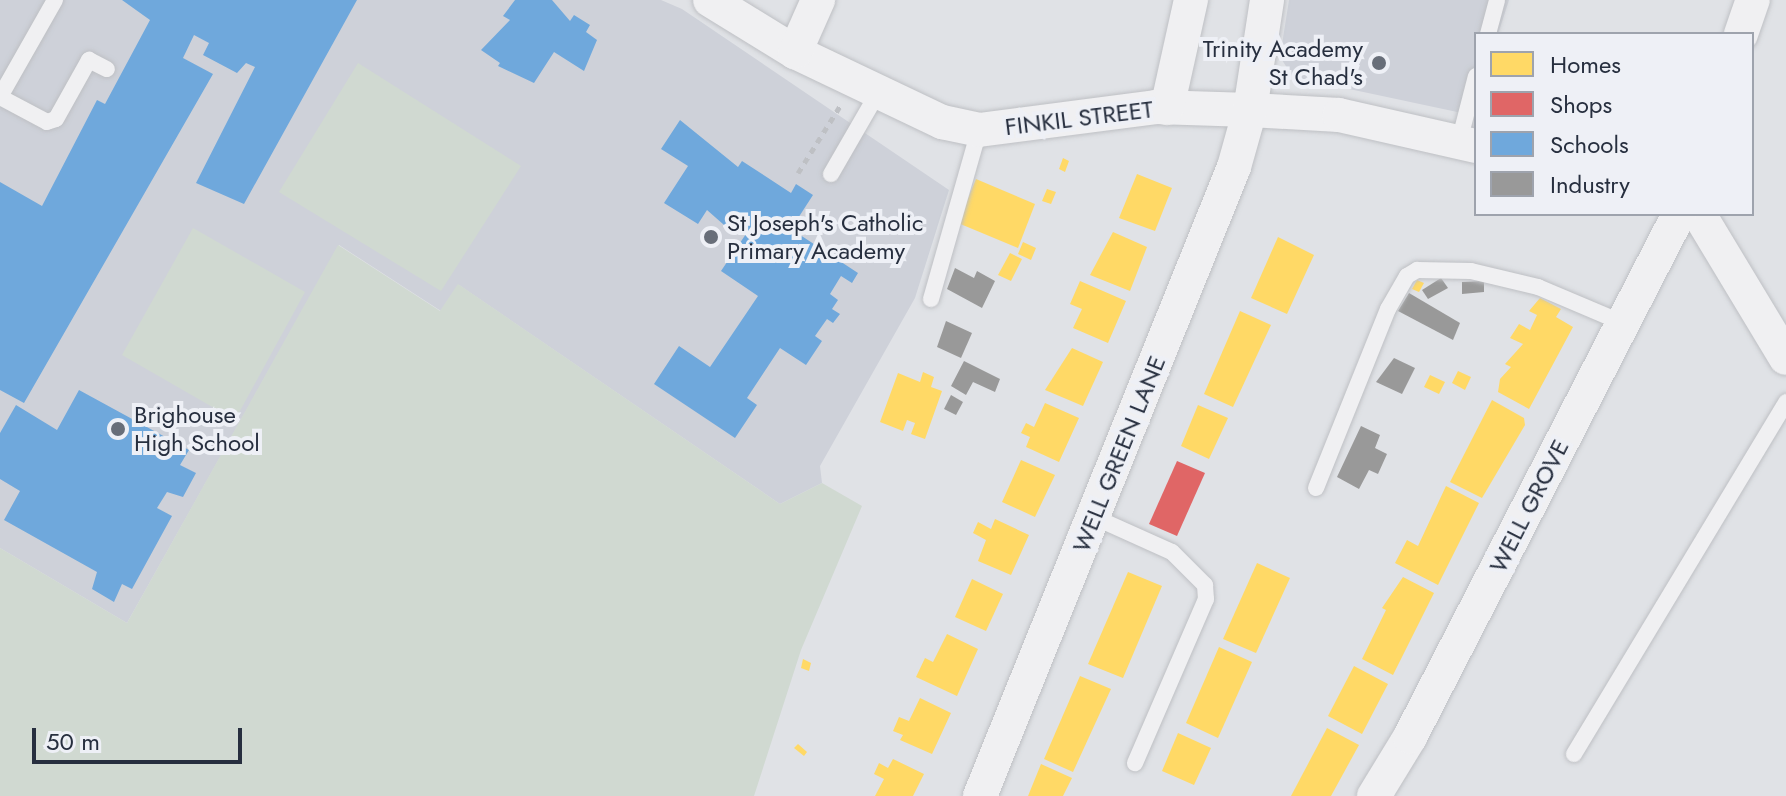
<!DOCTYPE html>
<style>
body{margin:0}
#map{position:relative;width:1786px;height:796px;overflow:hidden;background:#e0e2e6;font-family:Jost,sans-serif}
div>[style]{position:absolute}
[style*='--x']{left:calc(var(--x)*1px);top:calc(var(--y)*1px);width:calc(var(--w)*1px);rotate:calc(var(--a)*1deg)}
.built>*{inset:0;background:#ced1d9}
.green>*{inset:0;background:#d0d9d1}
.homes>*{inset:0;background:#ffd966}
.shops>*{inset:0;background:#e06666}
.schools>*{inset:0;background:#6fa8dc}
.industry>*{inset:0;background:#999}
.path>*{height:5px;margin-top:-2.5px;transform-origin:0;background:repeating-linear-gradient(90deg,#bec0c4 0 6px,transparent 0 12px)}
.roads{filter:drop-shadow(0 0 2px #bec0c4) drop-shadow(0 0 2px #bec0c4)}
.lane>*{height:16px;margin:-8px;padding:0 8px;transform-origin:8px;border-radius:8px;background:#f0f0f2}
.street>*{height:34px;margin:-17px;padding:0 17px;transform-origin:17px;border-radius:17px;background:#f0f0f2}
.dots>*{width:22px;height:22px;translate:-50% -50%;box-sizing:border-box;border:4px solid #eef0f6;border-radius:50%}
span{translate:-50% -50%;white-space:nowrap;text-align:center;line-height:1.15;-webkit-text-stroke:8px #eef0f6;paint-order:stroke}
.poi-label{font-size:24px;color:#272f3f}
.right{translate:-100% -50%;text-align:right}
.left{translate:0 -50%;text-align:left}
.street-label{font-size:24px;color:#272f3f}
.legend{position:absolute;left:1474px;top:32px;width:280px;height:184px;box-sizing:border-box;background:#eef0f6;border:2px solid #9ea3ad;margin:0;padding:10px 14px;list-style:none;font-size:24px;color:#272f3f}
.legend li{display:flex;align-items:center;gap:16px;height:40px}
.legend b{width:40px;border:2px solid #9ea3ad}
.scale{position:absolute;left:32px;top:728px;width:210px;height:36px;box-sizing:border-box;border:4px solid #272f3f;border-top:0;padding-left:10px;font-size:24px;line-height:28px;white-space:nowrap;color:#272f3f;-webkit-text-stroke:6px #eef0f6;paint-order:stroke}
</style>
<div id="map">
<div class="built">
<i style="clip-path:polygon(0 0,661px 0,682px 9px,949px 190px,915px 298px,820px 466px,822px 483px,780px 504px,459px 285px,441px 311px,339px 245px,127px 623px,0 548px)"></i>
<i style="clip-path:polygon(1289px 0,1509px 0,1498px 34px,1476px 34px,1476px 116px,1293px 77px,1280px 57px)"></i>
</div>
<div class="green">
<i style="clip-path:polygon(358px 63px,521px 166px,441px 291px,279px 192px)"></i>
<i style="clip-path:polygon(193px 228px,305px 292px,235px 420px,122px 355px)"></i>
<i style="clip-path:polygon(338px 245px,440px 311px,458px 284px,780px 504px,822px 483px,862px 506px,801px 650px,754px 796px,0 796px,0 548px,127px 623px)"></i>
</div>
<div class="homes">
<i style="clip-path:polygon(1063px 158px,1069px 161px,1065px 172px,1059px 169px)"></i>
<i style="clip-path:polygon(1137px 174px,1172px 188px,1155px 231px,1119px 218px)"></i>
<i style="clip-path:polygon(976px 179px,1035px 204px,1018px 248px,958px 223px)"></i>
<i style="clip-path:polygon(1047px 189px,1056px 192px,1051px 204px,1042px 201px)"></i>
<i style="clip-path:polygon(1113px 232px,1147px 247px,1130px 291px,1090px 275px)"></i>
<i style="clip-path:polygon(1278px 237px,1314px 255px,1287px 314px,1251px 298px)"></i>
<i style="clip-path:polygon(1023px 242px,1036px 248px,1031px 260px,1018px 254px)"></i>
<i style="clip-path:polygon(1010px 253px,1022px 259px,1011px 281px,998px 275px)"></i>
<i style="clip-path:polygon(1417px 280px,1424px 283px,1419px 292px,1412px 289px)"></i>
<i style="clip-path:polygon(1080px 281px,1126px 301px,1108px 343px,1073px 328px,1082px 309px,1070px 304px)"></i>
<i style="clip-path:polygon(1540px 298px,1561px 309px,1556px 317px,1573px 327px,1529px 409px,1498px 392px,1500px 379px,1511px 367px,1505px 364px,1523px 344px,1510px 338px,1519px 324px,1530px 330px,1537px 315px,1529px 311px)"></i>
<i style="clip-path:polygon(1240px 311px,1271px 325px,1233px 407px,1204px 394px)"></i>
<i style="clip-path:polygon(1072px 348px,1103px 362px,1083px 406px,1045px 390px)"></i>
<i style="clip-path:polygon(1458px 371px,1471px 377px,1465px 390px,1452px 383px)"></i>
<i style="clip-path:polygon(923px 372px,934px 377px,931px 387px,942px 391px,925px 439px,911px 434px,915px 423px,907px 420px,903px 431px,880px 422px,898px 373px,920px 382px)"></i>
<i style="clip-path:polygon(1430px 375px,1445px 382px,1439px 394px,1424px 387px)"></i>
<i style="clip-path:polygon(1492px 400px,1524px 418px,1525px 425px,1482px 498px,1450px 482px)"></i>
<i style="clip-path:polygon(1045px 403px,1079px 418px,1059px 462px,1026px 447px,1030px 437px,1021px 433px,1026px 423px,1034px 427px)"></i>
<i style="clip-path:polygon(1198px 405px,1228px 418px,1209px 459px,1181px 446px)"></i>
<i style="clip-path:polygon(1021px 460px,1055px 475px,1035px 517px,1002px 502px)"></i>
<i style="clip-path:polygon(1446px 486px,1479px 503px,1438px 585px,1395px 563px,1407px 540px,1418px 546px)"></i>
<i style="clip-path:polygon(995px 519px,1029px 535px,1011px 575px,978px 561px,986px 540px,973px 533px,978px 522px,991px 529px)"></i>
<i style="clip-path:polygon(1257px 563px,1290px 578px,1256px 653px,1223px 639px)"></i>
<i style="clip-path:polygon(1128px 572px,1162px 586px,1123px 678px,1088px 664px)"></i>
<i style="clip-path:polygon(1403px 577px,1434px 593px,1393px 675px,1362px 659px,1386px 610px,1382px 608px)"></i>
<i style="clip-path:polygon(972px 579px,1003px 594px,986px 631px,955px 617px)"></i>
<i style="clip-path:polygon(947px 634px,978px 649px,957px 696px,916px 677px,925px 658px,933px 662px)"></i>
<i style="clip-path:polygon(1219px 647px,1252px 662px,1218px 738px,1186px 723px)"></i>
<i style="clip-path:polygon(803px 659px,811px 663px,809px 671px,801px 668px)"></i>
<i style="clip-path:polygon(1354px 666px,1388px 684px,1362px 734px,1328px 716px)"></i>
<i style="clip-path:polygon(1080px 676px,1111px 689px,1073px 772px,1044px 759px)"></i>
<i style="clip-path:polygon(920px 698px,951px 713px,932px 754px,900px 740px,903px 735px,893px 731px,899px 717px,909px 721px)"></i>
<i style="clip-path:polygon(1327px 728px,1359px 745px,1331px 796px,1291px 796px)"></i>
<i style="clip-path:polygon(1178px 733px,1211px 748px,1194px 785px,1162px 771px)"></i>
<i style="clip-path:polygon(798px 744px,807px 752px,804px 756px,794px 748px)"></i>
<i style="clip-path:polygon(893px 759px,924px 774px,913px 796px,875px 796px,884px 779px,874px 774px,879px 763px,888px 768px)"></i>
<i style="clip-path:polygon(1041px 764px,1072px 778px,1063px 796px,1028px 796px)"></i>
</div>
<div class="shops">
<i style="clip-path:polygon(1177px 461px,1205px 473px,1177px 536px,1149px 524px)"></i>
</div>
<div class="schools">
<i style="clip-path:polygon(122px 0,357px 0,244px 204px,196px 183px,255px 67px,246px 63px,237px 73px,203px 55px,209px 43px,194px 35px,183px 58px,213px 74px,24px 403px,0 390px,0 182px,42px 206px,97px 100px,105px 104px,150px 20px)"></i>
<i style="clip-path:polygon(515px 0,552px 0,570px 21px,574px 15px,590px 25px,586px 32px,597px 40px,584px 71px,554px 52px,534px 83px,498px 66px,500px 63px,481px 50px,510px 20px,503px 16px)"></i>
<i style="clip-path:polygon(680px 120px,738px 167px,742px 161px,791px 193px,796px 184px,813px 195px,791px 229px,858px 273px,852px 283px,841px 276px,830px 294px,838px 300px,832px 309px,840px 314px,833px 323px,827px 319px,815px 336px,822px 341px,806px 365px,780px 348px,747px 398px,757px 405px,735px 438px,654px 384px,679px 346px,710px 367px,758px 296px,721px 271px,748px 231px,737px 224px,732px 232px,707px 210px,698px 224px,664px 203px,688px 166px,661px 149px)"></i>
<i style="clip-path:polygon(79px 390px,189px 450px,180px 465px,196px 473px,183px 497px,167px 492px,157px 508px,172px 516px,132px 589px,122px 584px,114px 602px,92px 589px,97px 572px,4px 520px,20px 491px,0 479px,0 433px,16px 405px,57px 430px)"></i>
</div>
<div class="industry">
<i style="clip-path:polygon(955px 268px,974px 278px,977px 271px,995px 281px,982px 308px,947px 289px)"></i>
<i style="clip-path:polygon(1441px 278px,1448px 288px,1428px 299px,1422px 290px)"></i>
<i style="clip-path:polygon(1484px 281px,1484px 292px,1462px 294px,1462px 282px)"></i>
<i style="clip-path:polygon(1409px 293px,1460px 323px,1453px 340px,1398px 311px)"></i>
<i style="clip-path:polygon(946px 321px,972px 333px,961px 358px,937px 347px)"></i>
<i style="clip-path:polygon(1394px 358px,1415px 368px,1402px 394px,1376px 382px)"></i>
<i style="clip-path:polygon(964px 361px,1000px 379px,995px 392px,973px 382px,966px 395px,951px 386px)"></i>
<i style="clip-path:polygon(951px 395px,963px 402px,956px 415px,944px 409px)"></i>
<i style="clip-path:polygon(1361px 426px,1380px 435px,1375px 448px,1387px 454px,1378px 474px,1369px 470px,1359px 489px,1337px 477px)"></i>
</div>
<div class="path">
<i style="--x:798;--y:173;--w:79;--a:-57.9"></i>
</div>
<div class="roads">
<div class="lane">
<i style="--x:55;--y:0;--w:112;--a:119.6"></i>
<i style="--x:0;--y:97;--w:53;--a:28"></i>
<i style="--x:47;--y:122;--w:9;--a:-18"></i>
<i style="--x:56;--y:119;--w:68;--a:-60.8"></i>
<i style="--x:89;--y:60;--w:20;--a:27"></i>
<i style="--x:1488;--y:34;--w:35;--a:-75"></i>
<i style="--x:1459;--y:142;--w:68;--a:-75.6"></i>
<i style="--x:831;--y:174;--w:96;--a:-60"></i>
<i style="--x:931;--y:299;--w:176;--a:-74.1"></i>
<i style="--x:1316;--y:488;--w:193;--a:-68.1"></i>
<i style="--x:1388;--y:309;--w:38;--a:-60"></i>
<i style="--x:1407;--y:276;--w:12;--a:-31"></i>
<i style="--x:1417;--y:270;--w:54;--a:1.1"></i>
<i style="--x:1471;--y:271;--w:69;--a:13.4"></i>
<i style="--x:1538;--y:287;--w:92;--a:23"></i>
<i style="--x:1094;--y:517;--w:85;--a:24.2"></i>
<i style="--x:1172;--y:552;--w:47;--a:45"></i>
<i style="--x:1205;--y:585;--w:14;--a:86"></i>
<i style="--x:1206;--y:599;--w:179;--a:113.4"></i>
<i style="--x:1574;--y:754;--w:411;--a:-58.9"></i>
</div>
<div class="street">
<i style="--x:710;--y:0;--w:100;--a:31.5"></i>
<i style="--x:795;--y:52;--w:163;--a:25.5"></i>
<i style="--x:942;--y:122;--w:38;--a:12"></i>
<i style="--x:979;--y:130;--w:178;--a:-7.4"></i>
<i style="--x:1156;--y:107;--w:94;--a:1.8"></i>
<i style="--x:1250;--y:110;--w:89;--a:3.2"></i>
<i style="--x:1339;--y:115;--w:140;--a:12.8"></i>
<i style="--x:1741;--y:34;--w:36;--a:-71"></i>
<i style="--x:795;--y:52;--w:57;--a:-66.1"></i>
<i style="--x:1167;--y:108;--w:111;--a:-77.5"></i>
<i style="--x:1699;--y:214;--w:168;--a:58.9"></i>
<i style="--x:980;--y:796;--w:678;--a:-68.01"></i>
<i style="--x:1234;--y:167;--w:59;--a:-74.3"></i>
<i style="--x:1250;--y:110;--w:111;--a:-81.2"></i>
<i style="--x:1374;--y:796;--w:69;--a:-58.6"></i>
<i style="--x:1410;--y:737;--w:588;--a:-62.78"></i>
</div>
</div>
<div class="dots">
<i style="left:1379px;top:63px;background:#686e79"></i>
<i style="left:711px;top:237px;background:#686e79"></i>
<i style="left:118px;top:429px;background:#686e79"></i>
</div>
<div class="poi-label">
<span class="right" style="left:1363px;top:63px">Trinity Academy<br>St Chad's</span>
<span class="left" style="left:727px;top:237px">St Joseph's Catholic<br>Primary Academy</span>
<span class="left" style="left:134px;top:429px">Brighouse<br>High School</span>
</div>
<div class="street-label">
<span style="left:1079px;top:118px;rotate:-7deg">FINKIL STREET</span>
<span style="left:1119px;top:454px;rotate:-68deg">WELL GREEN LANE</span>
<span style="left:1529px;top:506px;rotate:-63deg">WELL GROVE</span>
</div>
<ul class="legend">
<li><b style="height:22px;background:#ffd966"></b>Homes</li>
<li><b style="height:22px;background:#e06666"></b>Shops</li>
<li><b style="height:22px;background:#6fa8dc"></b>Schools</li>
<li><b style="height:22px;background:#999"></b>Industry</li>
</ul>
<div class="scale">50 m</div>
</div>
